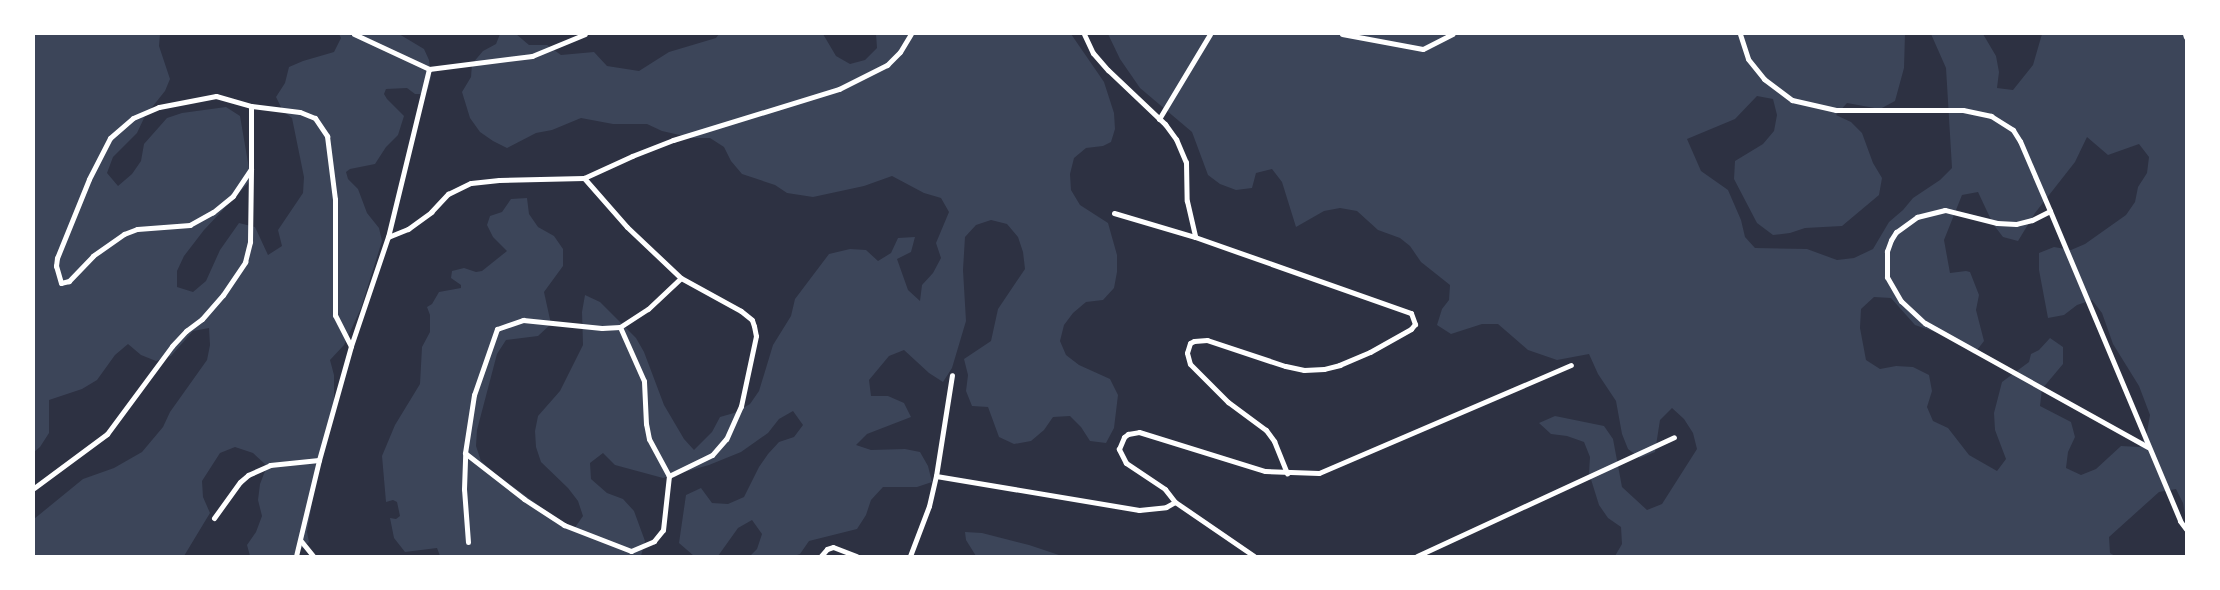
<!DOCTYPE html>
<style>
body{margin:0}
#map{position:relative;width:2220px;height:590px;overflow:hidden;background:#2d3142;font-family:"Roboto Condensed",sans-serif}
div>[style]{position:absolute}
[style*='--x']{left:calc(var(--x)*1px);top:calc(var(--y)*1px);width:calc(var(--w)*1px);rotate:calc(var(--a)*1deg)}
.green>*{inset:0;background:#3c4559}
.minor>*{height:5px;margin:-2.5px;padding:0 2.5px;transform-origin:2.5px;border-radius:2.5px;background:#fff}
span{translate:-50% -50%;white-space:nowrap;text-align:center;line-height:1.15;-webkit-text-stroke:5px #fff;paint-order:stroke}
.frame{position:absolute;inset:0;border:35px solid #fff;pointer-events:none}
</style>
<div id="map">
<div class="green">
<i style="clip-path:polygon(34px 34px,160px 34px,159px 46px,170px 79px,165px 91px,145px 116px,137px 133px,113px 157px,107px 173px,118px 186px,132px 174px,141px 161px,144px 144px,167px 118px,182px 113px,226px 107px,240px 116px,251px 180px,204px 230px,184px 256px,177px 271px,177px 287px,193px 292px,206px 281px,220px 250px,239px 223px,255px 227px,268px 255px,282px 246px,278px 230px,303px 193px,304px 177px,292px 118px,283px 111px,276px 97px,285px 83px,289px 67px,303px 61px,334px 52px,341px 38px,339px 34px,399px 34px,424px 49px,429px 60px,431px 77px,428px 89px,422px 94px,415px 94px,407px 88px,386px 89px,384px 94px,387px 99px,404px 116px,398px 135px,386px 147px,375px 164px,350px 169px,346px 172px,348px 179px,358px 189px,367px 213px,379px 228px,382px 241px,361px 308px,344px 345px,330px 360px,334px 375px,334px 403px,315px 486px,307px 532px,309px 542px,293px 556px,250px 556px,247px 545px,256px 532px,262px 516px,258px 500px,260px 484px,267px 466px,253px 453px,235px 447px,220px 453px,202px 481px,203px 497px,210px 513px,184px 556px,34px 556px,34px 519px,83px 479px,114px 468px,142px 452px,163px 427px,170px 412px,207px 360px,210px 345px,209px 328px,193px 331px,171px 356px,156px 361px,141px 355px,128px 344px,115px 355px,97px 380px,82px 389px,49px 400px,49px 433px,40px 447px,34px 452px)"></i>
<i style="clip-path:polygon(500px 34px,516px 34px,529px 45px,547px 45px,561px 55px,594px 52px,607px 66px,639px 71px,669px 52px,716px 38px,719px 34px,823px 34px,836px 56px,850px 64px,865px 60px,877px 48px,876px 34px,1071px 34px,1104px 82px,1114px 113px,1115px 129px,1111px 142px,1103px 146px,1086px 148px,1074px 158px,1070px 174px,1071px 190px,1080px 205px,1108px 223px,1117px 255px,1117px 272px,1114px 288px,1103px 300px,1086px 302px,1073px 313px,1064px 325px,1060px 341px,1066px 355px,1079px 365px,1110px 379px,1118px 395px,1114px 428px,1106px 443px,1090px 441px,1081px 427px,1070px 416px,1053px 417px,1044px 430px,1031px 441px,1014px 444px,999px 437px,988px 407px,972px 406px,966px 391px,968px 375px,964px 359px,991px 341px,998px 309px,1025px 269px,1023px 252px,1018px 237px,1007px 224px,991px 220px,976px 225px,965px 237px,963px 270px,966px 321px,952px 368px,943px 382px,929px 373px,904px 350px,889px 356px,869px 380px,871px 396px,888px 396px,904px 403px,911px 417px,867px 434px,856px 445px,871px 450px,905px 449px,920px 452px,928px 466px,932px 482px,917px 487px,883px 487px,871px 500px,866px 515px,857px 529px,809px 541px,800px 554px,794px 556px,750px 556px,757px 549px,762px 534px,752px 520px,738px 528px,718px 556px,694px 556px,679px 543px,686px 495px,701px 488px,712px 503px,728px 504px,744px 497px,759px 467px,768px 454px,779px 442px,794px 437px,803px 425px,793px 411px,779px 419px,768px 433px,741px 452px,709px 465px,663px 478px,615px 465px,603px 453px,590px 463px,591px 479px,607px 493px,623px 499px,634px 511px,645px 541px,641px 556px,440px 556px,437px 548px,405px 552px,394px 538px,390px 518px,396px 519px,400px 516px,397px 502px,393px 500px,386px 502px,382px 456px,395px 425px,420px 384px,422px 347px,430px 332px,430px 315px,427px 307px,432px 304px,439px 292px,461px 288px,461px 285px,451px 278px,452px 271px,464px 268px,476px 272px,482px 271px,507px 251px,493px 237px,487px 225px,490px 216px,502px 212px,511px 199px,527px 198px,529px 214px,538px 227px,554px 236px,563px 249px,563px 266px,544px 292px,551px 324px,538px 336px,506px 340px,497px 354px,477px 430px,476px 446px,481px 461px,493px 472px,545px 510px,556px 523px,574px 529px,583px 516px,578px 501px,568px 488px,541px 462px,536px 447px,535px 431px,538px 416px,560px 391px,583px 345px,582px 312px,585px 295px,600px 302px,636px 338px,644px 352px,664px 405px,684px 439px,694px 450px,712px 432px,720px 417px,734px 413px,750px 404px,759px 391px,773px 345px,791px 316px,795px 299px,829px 254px,850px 249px,866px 250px,878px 261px,891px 253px,898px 238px,915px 237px,911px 252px,897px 259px,908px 290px,920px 301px,922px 285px,933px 273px,941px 258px,936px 243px,949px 212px,941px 198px,924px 193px,892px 176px,864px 186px,813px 197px,787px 193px,775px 185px,742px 174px,731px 161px,724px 147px,710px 138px,693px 138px,662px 131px,647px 124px,613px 124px,581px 118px,552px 130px,536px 133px,507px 148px,493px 141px,480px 132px,470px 118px,462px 92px,471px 77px,472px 64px,483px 51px,496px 44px)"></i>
<i style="clip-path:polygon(evenodd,1108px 34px,1905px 34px,1904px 68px,1895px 101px,1880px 109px,1847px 103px,1836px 115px,1851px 122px,1862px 133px,1873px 163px,1882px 178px,1879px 195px,1842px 226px,1805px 228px,1790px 233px,1773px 235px,1757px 223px,1734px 179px,1735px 161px,1763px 144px,1774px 131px,1777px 115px,1773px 99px,1757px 96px,1735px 119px,1687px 139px,1701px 171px,1728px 190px,1741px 220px,1745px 237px,1755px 248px,1807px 249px,1837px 260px,1854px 258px,1873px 249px,1889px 222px,1903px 210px,1913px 198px,1940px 180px,1952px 168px,1946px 68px,1931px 34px,1983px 34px,1996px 56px,1999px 72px,1997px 88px,2013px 90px,2033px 65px,2042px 34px,2186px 34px,2186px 521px,2183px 503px,2176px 489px,2159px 492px,2109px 537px,2110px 553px,2115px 556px,1615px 556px,1622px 544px,1621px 527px,1608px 518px,1599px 505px,1589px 473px,1590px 457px,1584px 442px,1567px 436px,1551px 434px,1539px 423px,1555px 416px,1604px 426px,1613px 439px,1622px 487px,1647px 510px,1662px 504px,1697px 449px,1693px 433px,1684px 419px,1672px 408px,1660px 420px,1655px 452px,1640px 458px,1628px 449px,1622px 434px,1616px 401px,1598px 374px,1589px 354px,1557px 360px,1528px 350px,1498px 324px,1482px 324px,1451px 334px,1437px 325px,1442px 309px,1449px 300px,1450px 285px,1421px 262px,1410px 246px,1400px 238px,1378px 230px,1357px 211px,1340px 208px,1324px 211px,1296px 227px,1282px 182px,1272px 169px,1256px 173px,1252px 188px,1236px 190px,1220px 184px,1208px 175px,1192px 132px,1140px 88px,1120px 59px,1108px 34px,2087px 137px,2108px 155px,2139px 144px,2149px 157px,2147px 173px,2138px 187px,2135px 202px,2126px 215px,2085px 244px,2071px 250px,2054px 247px,2039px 253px,2039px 270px,2048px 318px,2064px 315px,2077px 305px,2092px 300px,2102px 313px,2113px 344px,2139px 386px,2150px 415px,2147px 432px,2140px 447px,2121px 446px,2096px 469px,2081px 475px,2066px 468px,2068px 452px,2075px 437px,2071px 422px,2040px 406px,2042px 389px,2063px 364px,2063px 347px,2050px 338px,2039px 350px,2031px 354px,2029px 362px,2002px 382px,1994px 413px,1995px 430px,2006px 459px,1997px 471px,1969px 455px,1948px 428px,1933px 421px,1927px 407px,1932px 391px,1929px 375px,1913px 367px,1896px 366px,1880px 369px,1866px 360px,1860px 328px,1861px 309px,1874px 297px,1891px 298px,1915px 325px,1947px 336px,1974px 354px,1984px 341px,1976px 310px,1979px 295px,1970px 272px,1966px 271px,1950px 273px,1944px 240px,1962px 195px,1978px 192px,1993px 224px,2003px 237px,2018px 241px,2035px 213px,2075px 162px,2087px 137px)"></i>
<i style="clip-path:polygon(965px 532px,982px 533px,1029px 545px,1062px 556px,976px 556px,966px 540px)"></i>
</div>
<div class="minor">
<i style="--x:354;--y:34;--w:83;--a:25"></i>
<i style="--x:429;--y:69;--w:104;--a:-7.2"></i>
<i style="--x:532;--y:56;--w:57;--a:-22.5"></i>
<i style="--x:1084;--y:34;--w:21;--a:65"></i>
<i style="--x:1093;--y:53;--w:23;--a:49"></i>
<i style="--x:1108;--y:70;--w:79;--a:43.5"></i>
<i style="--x:1165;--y:124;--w:19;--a:54"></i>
<i style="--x:1176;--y:139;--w:25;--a:67"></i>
<i style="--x:1186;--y:162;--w:39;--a:89"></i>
<i style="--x:1187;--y:201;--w:37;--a:77"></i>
<i style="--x:1342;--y:34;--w:82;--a:10.5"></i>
<i style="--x:1423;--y:49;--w:33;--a:-27"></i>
<i style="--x:1740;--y:34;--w:26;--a:72"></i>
<i style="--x:1748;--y:59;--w:26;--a:51"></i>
<i style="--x:1764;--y:79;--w:35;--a:37"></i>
<i style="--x:1792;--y:100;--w:45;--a:12.8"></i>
<i style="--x:1836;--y:110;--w:127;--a:0"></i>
<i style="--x:1963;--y:110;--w:29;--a:12"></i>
<i style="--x:1991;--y:116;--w:26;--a:32"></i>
<i style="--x:2013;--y:130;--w:13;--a:58"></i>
<i style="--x:2020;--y:141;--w:76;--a:66.8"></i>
<i style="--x:2050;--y:211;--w:336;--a:67.2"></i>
<i style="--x:2180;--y:521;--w:10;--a:53"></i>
<i style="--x:2185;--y:34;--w:3;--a:72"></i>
<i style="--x:251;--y:106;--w:63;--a:90"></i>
<i style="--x:251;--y:169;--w:32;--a:124"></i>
<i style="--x:233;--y:196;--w:26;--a:141"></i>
<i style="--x:213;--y:212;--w:26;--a:151"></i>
<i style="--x:190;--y:225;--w:53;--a:175.7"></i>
<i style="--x:137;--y:229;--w:14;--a:159"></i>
<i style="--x:124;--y:234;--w:38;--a:145"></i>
<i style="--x:93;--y:256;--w:35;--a:134"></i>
<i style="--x:69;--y:281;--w:8;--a:166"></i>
<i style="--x:61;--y:283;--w:18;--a:-106"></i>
<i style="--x:56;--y:266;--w:8;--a:-83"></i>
<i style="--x:57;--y:258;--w:85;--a:-67.9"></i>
<i style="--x:89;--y:179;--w:46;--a:-62.9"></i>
<i style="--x:110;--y:138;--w:30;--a:-41"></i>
<i style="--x:133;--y:118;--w:28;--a:-23"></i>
<i style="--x:159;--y:107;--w:58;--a:-10.9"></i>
<i style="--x:216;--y:96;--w:36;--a:16"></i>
<i style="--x:251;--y:106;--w:49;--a:7"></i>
<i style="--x:300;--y:112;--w:16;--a:22"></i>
<i style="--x:315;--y:118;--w:22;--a:56"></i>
<i style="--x:327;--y:136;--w:64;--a:82.8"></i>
<i style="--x:335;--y:199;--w:116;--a:90"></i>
<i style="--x:335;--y:315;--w:35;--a:63"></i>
<i style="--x:1159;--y:119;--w:99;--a:-59"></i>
<i style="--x:584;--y:178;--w:65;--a:48.7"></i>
<i style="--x:627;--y:227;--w:74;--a:43.4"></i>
<i style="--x:681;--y:278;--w:68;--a:28.8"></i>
<i style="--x:741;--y:311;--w:14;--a:39"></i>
<i style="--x:752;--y:320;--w:6;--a:72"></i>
<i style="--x:754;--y:326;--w:10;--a:79"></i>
<i style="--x:756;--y:336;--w:72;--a:102.1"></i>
<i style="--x:741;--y:406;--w:36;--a:114"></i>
<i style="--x:726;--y:439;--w:21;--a:131"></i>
<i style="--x:712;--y:455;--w:48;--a:154"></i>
<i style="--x:2050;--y:211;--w:20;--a:153"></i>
<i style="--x:2032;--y:220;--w:16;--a:166"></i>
<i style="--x:2016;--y:224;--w:19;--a:-177"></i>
<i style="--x:1997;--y:223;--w:54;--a:-166"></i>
<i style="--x:1945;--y:210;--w:29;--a:166"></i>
<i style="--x:1917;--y:217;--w:26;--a:144"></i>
<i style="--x:1896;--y:232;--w:9;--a:122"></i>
<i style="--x:1891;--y:240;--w:12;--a:110"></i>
<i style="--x:1887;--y:251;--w:26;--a:90"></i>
<i style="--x:1887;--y:277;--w:28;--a:60"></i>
<i style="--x:1901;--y:301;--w:33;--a:43"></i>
<i style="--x:1925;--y:323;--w:255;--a:29.1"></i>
<i style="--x:1114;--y:213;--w:84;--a:16.5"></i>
<i style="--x:1195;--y:237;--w:229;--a:19.4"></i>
<i style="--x:1411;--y:313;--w:12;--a:70"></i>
<i style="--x:1415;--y:324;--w:6;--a:129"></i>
<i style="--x:1411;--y:329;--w:47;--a:150.7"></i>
<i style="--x:1370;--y:352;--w:33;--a:157"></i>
<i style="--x:1340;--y:365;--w:16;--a:166"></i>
<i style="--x:1324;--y:369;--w:20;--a:177"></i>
<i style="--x:1304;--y:370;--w:19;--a:-168"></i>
<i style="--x:1285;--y:366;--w:82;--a:-161.6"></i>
<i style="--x:1207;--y:340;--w:13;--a:176"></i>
<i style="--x:1194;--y:341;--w:4;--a:153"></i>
<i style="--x:1190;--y:343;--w:10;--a:107"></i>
<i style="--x:1187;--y:353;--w:11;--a:75"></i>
<i style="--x:1190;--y:364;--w:54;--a:45"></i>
<i style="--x:1228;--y:402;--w:47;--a:36.4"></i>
<i style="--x:1266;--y:430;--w:14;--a:54"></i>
<i style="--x:1274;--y:441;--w:35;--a:68"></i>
<i style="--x:388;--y:237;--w:22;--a:-22"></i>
<i style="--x:408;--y:229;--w:29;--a:-36"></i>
<i style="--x:431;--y:212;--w:25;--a:-47"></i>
<i style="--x:448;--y:194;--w:25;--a:-26"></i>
<i style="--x:471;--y:183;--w:28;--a:-6"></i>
<i style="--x:499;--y:180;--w:85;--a:-1.3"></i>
<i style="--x:584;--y:178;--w:53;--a:-24.6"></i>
<i style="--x:632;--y:156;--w:44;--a:-21.3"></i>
<i style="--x:673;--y:140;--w:174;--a:-17.1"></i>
<i style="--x:839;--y:89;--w:54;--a:-26.6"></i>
<i style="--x:887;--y:65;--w:18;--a:-45"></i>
<i style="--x:900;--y:52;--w:21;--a:-59"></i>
<i style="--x:465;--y:453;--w:75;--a:37.9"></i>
<i style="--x:524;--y:499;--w:48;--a:33"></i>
<i style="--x:564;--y:525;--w:72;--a:21.2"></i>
<i style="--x:631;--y:551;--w:25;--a:-23"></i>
<i style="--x:654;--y:541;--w:14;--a:-51"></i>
<i style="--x:663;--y:530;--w:54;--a:-83.7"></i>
<i style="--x:669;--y:476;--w:42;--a:-118.4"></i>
<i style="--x:649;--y:439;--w:15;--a:-101"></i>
<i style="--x:646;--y:424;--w:43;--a:-92.7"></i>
<i style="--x:644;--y:381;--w:59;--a:-114"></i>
<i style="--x:936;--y:476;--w:206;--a:9.5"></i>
<i style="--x:1139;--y:510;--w:27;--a:-6"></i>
<i style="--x:1166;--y:507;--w:10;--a:-29"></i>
<i style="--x:34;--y:488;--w:91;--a:-36.5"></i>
<i style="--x:107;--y:434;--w:109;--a:-53.5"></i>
<i style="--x:172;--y:346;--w:21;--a:-47"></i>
<i style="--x:186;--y:331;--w:20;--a:-37"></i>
<i style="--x:202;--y:319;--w:32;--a:-49"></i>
<i style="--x:223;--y:295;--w:40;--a:-56"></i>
<i style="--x:245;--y:262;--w:21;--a:-76"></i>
<i style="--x:250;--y:242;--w:72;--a:-89.2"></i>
<i style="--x:214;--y:518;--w:44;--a:-54.2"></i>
<i style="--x:240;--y:482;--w:11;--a:-41"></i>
<i style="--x:248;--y:475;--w:24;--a:-24"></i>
<i style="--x:270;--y:465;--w:49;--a:-5.8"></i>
<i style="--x:301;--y:541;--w:19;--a:51"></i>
<i style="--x:468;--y:542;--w:53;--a:-94.3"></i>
<i style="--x:464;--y:489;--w:36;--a:-88"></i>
<i style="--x:465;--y:453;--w:59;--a:-81.2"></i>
<i style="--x:474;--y:395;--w:70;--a:-70.8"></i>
<i style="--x:497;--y:329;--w:28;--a:-19"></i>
<i style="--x:523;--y:320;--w:79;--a:5.8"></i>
<i style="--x:602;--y:328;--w:18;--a:-3"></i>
<i style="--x:620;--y:327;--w:33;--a:-33"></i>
<i style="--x:648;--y:309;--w:45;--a:-43.2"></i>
<i style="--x:296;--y:556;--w:99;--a:-76.5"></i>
<i style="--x:319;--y:460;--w:118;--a:-74.3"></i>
<i style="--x:351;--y:346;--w:115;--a:-71.3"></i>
<i style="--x:388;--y:237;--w:173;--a:-76.3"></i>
<i style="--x:821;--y:556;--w:9;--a:-49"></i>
<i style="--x:827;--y:549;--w:6;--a:-18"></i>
<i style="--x:833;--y:547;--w:25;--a:21"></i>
<i style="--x:910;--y:556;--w:53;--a:-69.2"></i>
<i style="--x:929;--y:506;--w:31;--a:-77"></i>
<i style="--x:936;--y:476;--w:102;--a:-81"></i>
<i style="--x:1254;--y:556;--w:96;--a:-145.6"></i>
<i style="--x:1175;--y:502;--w:16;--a:-128"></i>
<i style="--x:1165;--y:489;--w:47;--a:-146.3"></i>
<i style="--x:1126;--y:463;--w:16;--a:-117"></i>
<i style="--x:1119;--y:449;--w:13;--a:-67"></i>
<i style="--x:1124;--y:437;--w:5;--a:-37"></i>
<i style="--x:1128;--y:434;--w:11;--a:-10"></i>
<i style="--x:1139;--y:432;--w:132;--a:17.2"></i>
<i style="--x:1265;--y:471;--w:54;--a:2.1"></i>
<i style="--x:1319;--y:473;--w:274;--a:-23.2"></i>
<i style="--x:1417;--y:556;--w:283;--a:-24.8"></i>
</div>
<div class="frame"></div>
</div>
